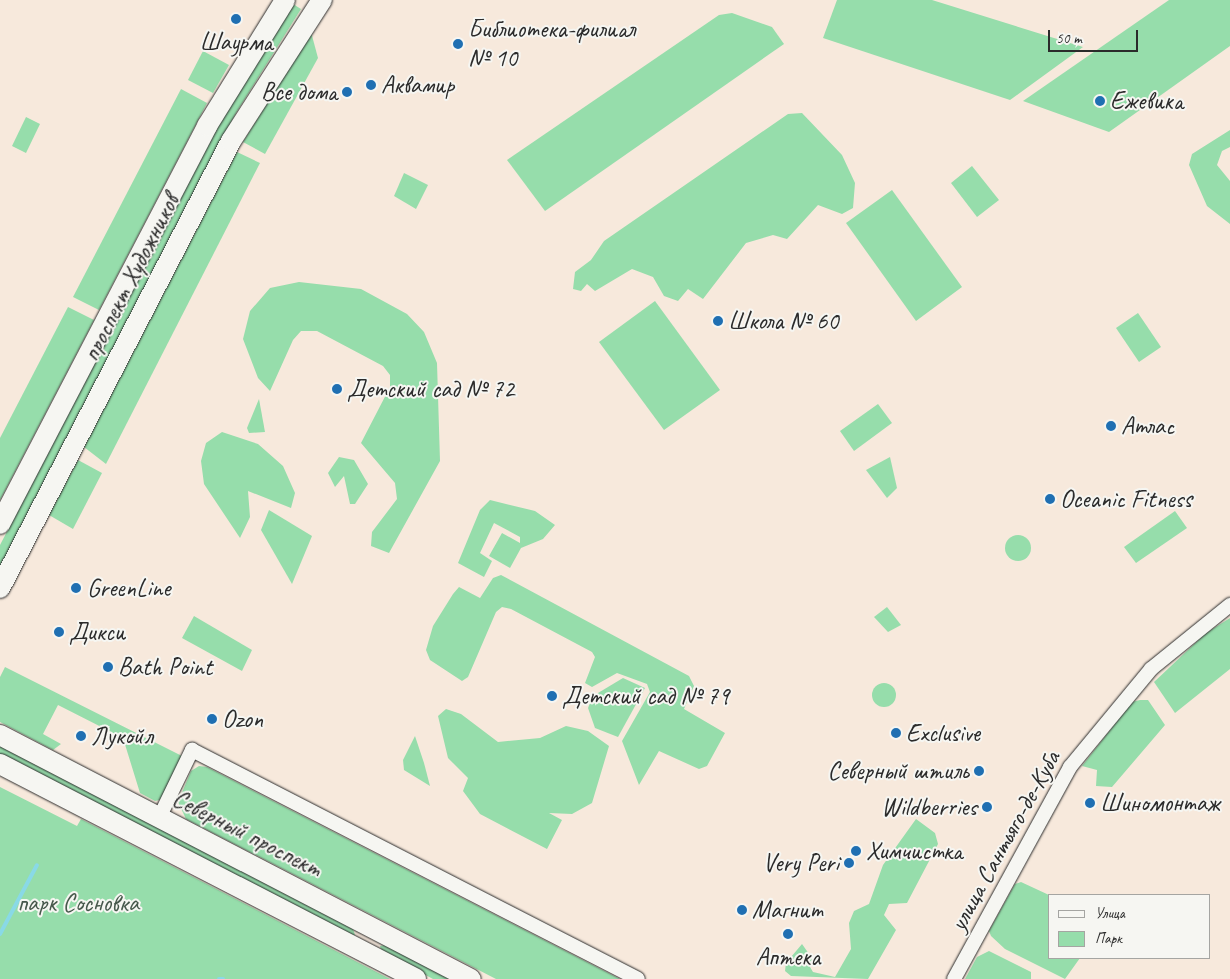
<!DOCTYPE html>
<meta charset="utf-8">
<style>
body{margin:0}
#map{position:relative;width:1230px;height:979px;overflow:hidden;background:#f7e9dc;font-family:Caveat,sans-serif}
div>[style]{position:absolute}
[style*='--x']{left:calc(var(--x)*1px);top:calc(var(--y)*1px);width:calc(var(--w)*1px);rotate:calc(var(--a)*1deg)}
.green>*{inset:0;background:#96ddab}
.round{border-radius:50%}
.stream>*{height:4px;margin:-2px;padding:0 2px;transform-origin:2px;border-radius:2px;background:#89d9e6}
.roads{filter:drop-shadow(0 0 1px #2b2b2b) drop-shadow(0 0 1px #2b2b2b)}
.street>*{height:14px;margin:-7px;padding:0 7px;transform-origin:7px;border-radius:7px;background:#f6f6f2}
.secondary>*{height:20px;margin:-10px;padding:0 10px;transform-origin:10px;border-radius:10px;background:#f6f6f2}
.dots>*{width:14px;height:14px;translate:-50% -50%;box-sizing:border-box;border:2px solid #f6f6f2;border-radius:50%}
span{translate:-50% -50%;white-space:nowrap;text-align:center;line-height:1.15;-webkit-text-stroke:4px #f6f6f2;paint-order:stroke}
.poi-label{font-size:25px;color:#2b2b2b}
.left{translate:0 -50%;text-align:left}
.right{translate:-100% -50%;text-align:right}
.street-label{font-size:25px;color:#2b2b2b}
.park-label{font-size:25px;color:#46584b}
.legend{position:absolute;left:1048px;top:894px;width:162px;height:65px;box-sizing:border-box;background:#f6f6f2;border:1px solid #a5a5a2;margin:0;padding:6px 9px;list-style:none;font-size:15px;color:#2b2b2b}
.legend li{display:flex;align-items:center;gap:10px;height:25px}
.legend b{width:25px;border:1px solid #a5a5a2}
.scale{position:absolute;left:1048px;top:30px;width:90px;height:22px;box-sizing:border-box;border:2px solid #2b2b2b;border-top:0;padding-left:6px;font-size:15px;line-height:18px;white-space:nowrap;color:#2b2b2b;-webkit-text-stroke:4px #f6f6f2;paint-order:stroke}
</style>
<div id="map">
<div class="green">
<i style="clip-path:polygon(837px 0,932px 0,1083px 47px,1010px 100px,823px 38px)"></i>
<i style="clip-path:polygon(1169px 0,1230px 0,1230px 46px,1109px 132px,1023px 101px)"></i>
<i style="clip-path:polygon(293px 4px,301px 9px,236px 113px,0 567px,0 545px,227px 109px)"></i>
<i style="clip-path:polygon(732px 13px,772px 27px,784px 44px,545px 211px,507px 160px,719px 15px)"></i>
<i style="clip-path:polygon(311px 32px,318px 58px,265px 154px,243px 142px)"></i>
<i style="clip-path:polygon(203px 51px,229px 65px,213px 93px,188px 80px)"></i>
<i style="clip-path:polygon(181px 89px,207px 103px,99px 310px,73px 297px)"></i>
<i style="clip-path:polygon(802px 113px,842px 155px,855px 183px,853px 208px,842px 214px,818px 205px,787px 239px,773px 235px,746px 243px,703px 299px,688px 289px,678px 301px,664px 296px,653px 277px,632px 269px,595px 291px,587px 284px,581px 291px,573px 289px,575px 272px,591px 260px,604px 241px,788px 114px)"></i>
<i style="clip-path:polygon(26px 117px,40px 124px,26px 153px,12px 146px)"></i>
<i style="clip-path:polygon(1230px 130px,1230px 147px,1222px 151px,1217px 165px,1230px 181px,1230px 224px,1207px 206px,1189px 165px,1192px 154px)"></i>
<i style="clip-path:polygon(237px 152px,260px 163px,106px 464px,84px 447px)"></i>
<i style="clip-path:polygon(972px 166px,999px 200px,977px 217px,951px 183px)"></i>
<i style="clip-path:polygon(404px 173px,428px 185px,416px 209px,394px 196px)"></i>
<i style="clip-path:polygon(892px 190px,962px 287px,916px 321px,846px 223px)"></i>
<i style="clip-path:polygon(299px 282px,361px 289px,407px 314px,424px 332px,437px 363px,440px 461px,389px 553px,371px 546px,372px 532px,397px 499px,395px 483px,361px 443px,390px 387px,390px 375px,383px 366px,317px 331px,301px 331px,293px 340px,270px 391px,258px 378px,243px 339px,250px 311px,270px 288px)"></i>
<i style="clip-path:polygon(655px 301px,720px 390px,664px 430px,599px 342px)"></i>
<i style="clip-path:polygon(68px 307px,94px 320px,0 500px,0 438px)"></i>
<i style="clip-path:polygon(1138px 313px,1161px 347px,1139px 362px,1116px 328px)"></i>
<i style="clip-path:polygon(259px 399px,265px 432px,249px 433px,247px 428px)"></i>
<i style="clip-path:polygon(878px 404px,892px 423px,854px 451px,840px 431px)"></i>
<i style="clip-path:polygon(222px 432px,258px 444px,283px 466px,295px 493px,291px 508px,248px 491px,250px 517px,240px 538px,204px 484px,201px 461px,206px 443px)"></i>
<i style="clip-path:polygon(339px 457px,354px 460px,368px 484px,355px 504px,350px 504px,344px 476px,335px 487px,328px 473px)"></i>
<i style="clip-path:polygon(890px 457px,897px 488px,887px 498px,866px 470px)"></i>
<i style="clip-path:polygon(78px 460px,102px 473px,73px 529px,49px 515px)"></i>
<i style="clip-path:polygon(490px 500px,535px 511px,555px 525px,543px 539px,521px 548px,510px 568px,489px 556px,502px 533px,520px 543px,520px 537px,494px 523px,480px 553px,492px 561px,484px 577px,458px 563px,480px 510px)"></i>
<i style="clip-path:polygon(269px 510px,312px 536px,292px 584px,261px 530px)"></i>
<i style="clip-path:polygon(1175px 511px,1187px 528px,1136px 563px,1124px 547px)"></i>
<i class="round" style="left:1005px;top:535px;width:26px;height:26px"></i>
<i style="clip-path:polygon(501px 575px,689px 676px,694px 686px,684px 709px,725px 733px,707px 766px,699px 769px,659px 751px,639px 785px,622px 741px,650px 692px,647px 684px,617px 673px,592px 687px,585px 683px,595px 657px,592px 652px,511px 609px,502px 607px,496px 612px,468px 677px,462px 681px,430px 660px,426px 650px,433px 626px,453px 594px,459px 587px,480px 598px,493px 578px)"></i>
<i style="clip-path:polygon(887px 607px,901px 625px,888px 632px,874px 617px)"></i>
<i style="clip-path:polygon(194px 616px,252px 650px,242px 671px,182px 638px)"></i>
<i style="clip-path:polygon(1230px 618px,1230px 669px,1175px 713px,1154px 682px,1206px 633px)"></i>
<i style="clip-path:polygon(5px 667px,182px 756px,164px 799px,155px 801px,140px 793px,123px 738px,58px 705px,43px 734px,61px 744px,53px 750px,0 722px,0 677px)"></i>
<i style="clip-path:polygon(623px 678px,645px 688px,618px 737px,595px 728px,588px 708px,593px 696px)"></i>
<i class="round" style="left:872px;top:683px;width:24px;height:24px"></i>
<i style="clip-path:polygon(1140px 700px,1148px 700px,1165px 725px,1112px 787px,1096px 786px,1097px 770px,1082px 766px,1132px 702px)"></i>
<i style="clip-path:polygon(446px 709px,461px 714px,498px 742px,540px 738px,566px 726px,588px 731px,609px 746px,592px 803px,572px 814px,549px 813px,562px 820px,547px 849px,480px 814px,463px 791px,468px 778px,448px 758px,438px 716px)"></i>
<i style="clip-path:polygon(415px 736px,424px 763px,430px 786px,404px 770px,403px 760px)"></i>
<i style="clip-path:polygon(0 746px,353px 929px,355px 935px,350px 936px,0 755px)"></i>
<i style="clip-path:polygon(199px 766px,207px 767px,620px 979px,496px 979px,186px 819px,178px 802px,191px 771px)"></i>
<i style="clip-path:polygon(0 787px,77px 826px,81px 819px,390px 979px,0 979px)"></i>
<i style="clip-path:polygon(916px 819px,935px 833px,938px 844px,907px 903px,889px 904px,884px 915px,896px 930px,868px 979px,791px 976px,785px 971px,786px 963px,802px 944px,814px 961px,810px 967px,813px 972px,835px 977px,851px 949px,849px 923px,854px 911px,869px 904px,883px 865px)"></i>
<i style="clip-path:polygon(1021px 882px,1049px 895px,1049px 958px,1080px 958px,1065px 979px,1005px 949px,991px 936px,989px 931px,1015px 884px)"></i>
<i style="clip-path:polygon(385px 945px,449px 979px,433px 979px,382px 952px,380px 946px)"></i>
<i style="clip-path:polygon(989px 951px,1031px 972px,1031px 979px,965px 979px,977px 957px)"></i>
</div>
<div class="stream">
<i style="--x:0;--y:934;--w:78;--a:-61.8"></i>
<i style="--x:219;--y:979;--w:4;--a:0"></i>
</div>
<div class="roads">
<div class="street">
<i style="--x:159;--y:818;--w:76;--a:-64.1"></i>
<i style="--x:192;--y:750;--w:501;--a:27.18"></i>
<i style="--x:954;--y:979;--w:242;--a:-61.3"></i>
<i style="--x:1070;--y:767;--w:127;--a:-50.4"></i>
<i style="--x:1151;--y:669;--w:102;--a:-39"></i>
</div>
<div class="secondary">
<i style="--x:0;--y:524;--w:449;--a:-62.5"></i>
<i style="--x:207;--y:126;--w:148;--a:-58.2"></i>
<i style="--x:0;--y:588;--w:503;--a:-62.67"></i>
<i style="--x:231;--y:141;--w:168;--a:-57.2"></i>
<i style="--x:0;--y:735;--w:530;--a:27.39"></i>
<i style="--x:0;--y:764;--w:468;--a:27.3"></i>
</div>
</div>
<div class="dots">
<i style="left:236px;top:19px;background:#1f6fb2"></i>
<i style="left:458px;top:44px;background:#1f6fb2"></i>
<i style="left:371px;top:85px;background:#1f6fb2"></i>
<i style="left:347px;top:92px;background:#1f6fb2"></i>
<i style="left:1100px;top:101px;background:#1f6fb2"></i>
<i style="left:718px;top:321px;background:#1f6fb2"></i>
<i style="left:337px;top:389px;background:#1f6fb2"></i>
<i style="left:1111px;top:426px;background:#1f6fb2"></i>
<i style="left:1050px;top:499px;background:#1f6fb2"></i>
<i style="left:76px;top:588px;background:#1f6fb2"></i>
<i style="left:59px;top:632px;background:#1f6fb2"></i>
<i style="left:108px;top:667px;background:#1f6fb2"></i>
<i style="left:552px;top:696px;background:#1f6fb2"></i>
<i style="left:212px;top:719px;background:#1f6fb2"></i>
<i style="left:896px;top:733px;background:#1f6fb2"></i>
<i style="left:81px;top:736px;background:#1f6fb2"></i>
<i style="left:979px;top:771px;background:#1f6fb2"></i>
<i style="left:1090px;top:803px;background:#1f6fb2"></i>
<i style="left:987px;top:807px;background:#1f6fb2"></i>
<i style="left:856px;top:851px;background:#1f6fb2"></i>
<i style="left:849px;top:863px;background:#1f6fb2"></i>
<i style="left:742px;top:910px;background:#1f6fb2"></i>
<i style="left:788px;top:934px;background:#1f6fb2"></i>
</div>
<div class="poi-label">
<span class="left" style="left:468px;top:44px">Библиотека-филиал<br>№ 10</span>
<span style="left:236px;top:42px">Шаурма</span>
<span class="left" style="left:381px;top:85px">Аквамир</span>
<span class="right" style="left:337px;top:92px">Все дома</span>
<span class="left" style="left:1110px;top:101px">Ежевика</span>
<span class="left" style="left:728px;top:321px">Школа № 60</span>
<span class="left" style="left:347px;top:389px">Детский сад № 72</span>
<span class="left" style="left:1121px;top:426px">Атлас</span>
<span class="left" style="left:1060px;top:499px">Oceanic Fitness</span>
<span class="left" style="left:87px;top:588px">GreenLine</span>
<span class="left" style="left:69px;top:632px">Дикси</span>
<span class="left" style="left:118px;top:667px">Bath Point</span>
<span class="left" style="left:562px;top:696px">Детский сад № 79</span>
<span class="left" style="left:222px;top:719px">Ozon</span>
<span class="left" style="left:906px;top:733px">Exclusive</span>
<span class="left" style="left:91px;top:736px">Лукойл</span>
<span class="right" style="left:969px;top:771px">Северный штиль</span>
<span class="left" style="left:1100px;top:803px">Шиномонтаж</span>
<span class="right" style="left:977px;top:807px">Wildberries</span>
<span class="left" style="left:866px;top:851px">Химчистка</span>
<span class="right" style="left:839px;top:863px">Very Peri</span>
<span class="left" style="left:752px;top:910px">Магнит</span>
<span style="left:788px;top:957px">Аптека</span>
</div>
<div class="street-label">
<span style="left:131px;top:278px;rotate:-63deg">проспект Художников</span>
<span style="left:247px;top:834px;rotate:27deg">Северный проспект</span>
<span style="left:1005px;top:841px;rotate:-61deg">улица Сантьяго-де-Куба</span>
</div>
<div class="park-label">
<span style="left:78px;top:903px">парк Сосновка</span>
</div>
<ul class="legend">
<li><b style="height:6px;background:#f6f6f2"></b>Улица</li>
<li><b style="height:14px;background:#96ddab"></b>Парк</li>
</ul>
<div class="scale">50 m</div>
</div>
